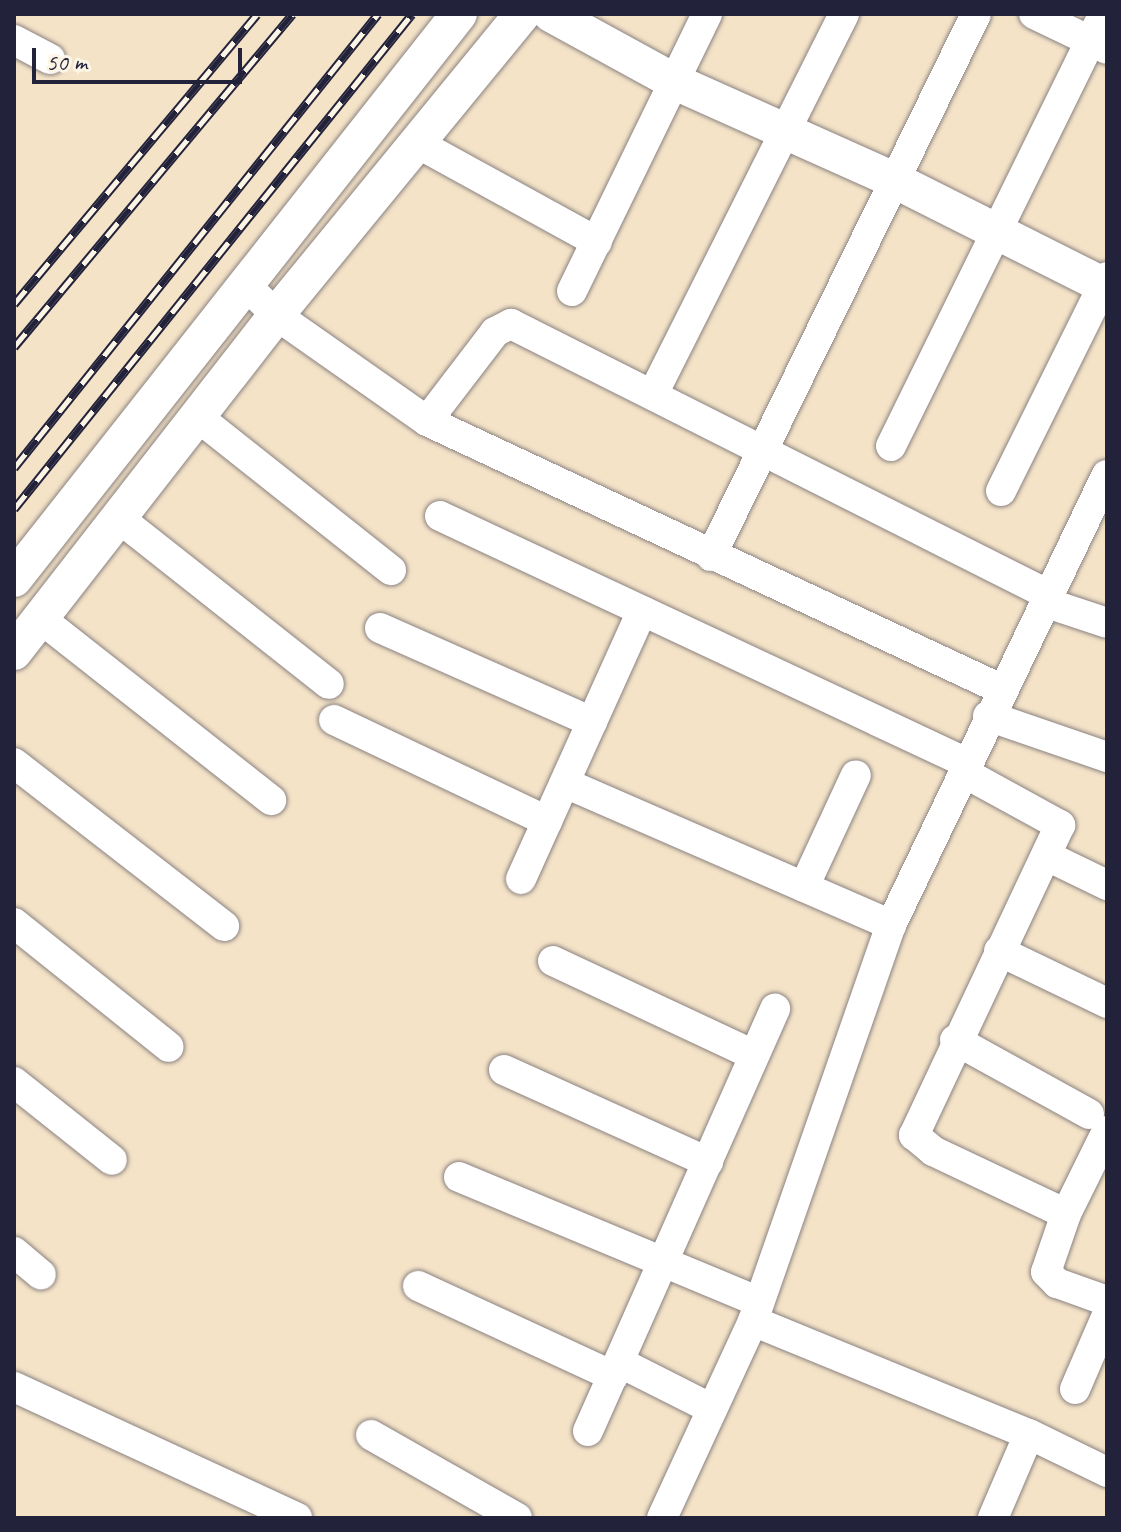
<!DOCTYPE html>
<style>
body{margin:0}
#map{position:relative;width:1121px;height:1532px;overflow:hidden;background:#f4e3c7;font-family:Caveat,sans-serif}
div>[style]{position:absolute}
[style*='--x']{left:calc(var(--x)*1px);top:calc(var(--y)*1px);width:calc(var(--w)*1px);rotate:calc(var(--a)*1deg)}
.roads{filter:drop-shadow(0 0 2px #8b8281) drop-shadow(0 0 2px #8b8281)}
.minor>*{height:30px;margin:-15px;padding:0 15px;transform-origin:15px;border-radius:15px;background:#fff}
.tertiary>*{height:36px;margin:-18px;padding:0 18px;transform-origin:18px;border-radius:18px;background:#fff}
.rail>*{height:9px;margin-top:-4.5px;transform-origin:0;background:repeating-linear-gradient(90deg,#fcf5e5 0 18px,#22223b 0 36px);box-sizing:border-box;border-block:2px solid #22223b}
span{translate:-50% -50%;white-space:nowrap;text-align:center;line-height:1.15;-webkit-text-stroke:8px #fcf5e5;paint-order:stroke}
.frame{position:absolute;inset:0;border:16px solid #22223b;pointer-events:none}
.scale{position:absolute;left:32px;top:48px;width:210px;height:36px;box-sizing:border-box;border:4px solid #22223b;border-top:0;padding-left:10px;font-size:24px;line-height:28px;white-space:nowrap;color:#22223b;-webkit-text-stroke:6px #fcf5e5;paint-order:stroke}
</style>
<div id="map">
<div class="roads">
<div class="minor">
<i style="--x:1034;--y:14;--w:81;--a:25.6"></i>
<i style="--x:14;--y:40;--w:41;--a:27.8"></i>
<i style="--x:419;--y:144;--w:203;--a:28.8"></i>
<i style="--x:246;--y:285;--w:42;--a:45"></i>
<i style="--x:276;--y:315;--w:184;--a:35.1"></i>
<i style="--x:427;--y:421;--w:633;--a:25.03"></i>
<i style="--x:572;--y:291;--w:308;--a:-64"></i>
<i style="--x:653;--y:394;--w:425;--a:-63.3"></i>
<i style="--x:199;--y:418;--w:245;--a:38.4"></i>
<i style="--x:427;--y:421;--w:112;--a:-52.6"></i>
<i style="--x:495;--y:332;--w:18;--a:-27"></i>
<i style="--x:511;--y:324;--w:600;--a:26.74"></i>
<i style="--x:891;--y:446;--w:482;--a:-63.8"></i>
<i style="--x:1001;--y:491;--w:239;--a:-63.6"></i>
<i style="--x:440;--y:516;--w:582;--a:25.11"></i>
<i style="--x:120;--y:519;--w:266;--a:38.3"></i>
<i style="--x:711;--y:556;--w:603;--a:-63.94"></i>
<i style="--x:1044;--y:602;--w:66;--a:18.4"></i>
<i style="--x:41;--y:619;--w:293;--a:38.2"></i>
<i style="--x:380;--y:628;--w:232;--a:23.9"></i>
<i style="--x:988;--y:716;--w:126;--a:19"></i>
<i style="--x:334;--y:720;--w:236;--a:25.4"></i>
<i style="--x:14;--y:763;--w:266;--a:37.8"></i>
<i style="--x:963;--y:772;--w:111;--a:28.7"></i>
<i style="--x:1060;--y:825;--w:343;--a:115.2"></i>
<i style="--x:914;--y:1135;--w:25;--a:40"></i>
<i style="--x:933;--y:1151;--w:147;--a:25.3"></i>
<i style="--x:565;--y:783;--w:356;--a:23.5"></i>
<i style="--x:1047;--y:856;--w:67;--a:25.8"></i>
<i style="--x:521;--y:879;--w:294;--a:-65.7"></i>
<i style="--x:804;--y:887;--w:123;--a:-65.1"></i>
<i style="--x:14;--y:923;--w:198;--a:38.7"></i>
<i style="--x:999;--y:951;--w:120;--a:25.7"></i>
<i style="--x:553;--y:961;--w:222;--a:25.1"></i>
<i style="--x:955;--y:1040;--w:153;--a:28.9"></i>
<i style="--x:504;--y:1070;--w:224;--a:24.3"></i>
<i style="--x:14;--y:1082;--w:125;--a:38.5"></i>
<i style="--x:1107;--y:1131;--w:93;--a:116.3"></i>
<i style="--x:1066;--y:1214;--w:61;--a:109"></i>
<i style="--x:1046;--y:1272;--w:16;--a:45"></i>
<i style="--x:1057;--y:1283;--w:53;--a:19.8"></i>
<i style="--x:459;--y:1177;--w:325;--a:22.6"></i>
<i style="--x:14;--y:1252;--w:35;--a:40"></i>
<i style="--x:418;--y:1286;--w:215;--a:24.8"></i>
<i style="--x:753;--y:1321;--w:298;--a:22.3"></i>
<i style="--x:1029;--y:1434;--w:87;--a:26"></i>
<i style="--x:619;--y:1362;--w:104;--a:26.8"></i>
<i style="--x:14;--y:1387;--w:312;--a:24.8"></i>
<i style="--x:1075;--y:1389;--w:81;--a:-66.6"></i>
<i style="--x:588;--y:1431;--w:462;--a:-66.1"></i>
<i style="--x:371;--y:1435;--w:168;--a:29.6"></i>
<i style="--x:662;--y:1518;--w:217;--a:-65.2"></i>
<i style="--x:753;--y:1321;--w:419;--a:-70.8"></i>
<i style="--x:891;--y:925;--w:499;--a:-64.4"></i>
<i style="--x:993;--y:1518;--w:91;--a:-66.8"></i>
</div>
<div class="tertiary">
<i style="--x:551;--y:14;--w:141;--a:28.7"></i>
<i style="--x:675;--y:82;--w:240;--a:24.1"></i>
<i style="--x:894;--y:180;--w:238;--a:26.7"></i>
<i style="--x:14;--y:579;--w:719;--a:-51.78"></i>
<i style="--x:14;--y:652;--w:427;--a:-52.1"></i>
<i style="--x:276;--y:315;--w:389;--a:-50.7"></i>
</div>
</div>
<div class="rail">
<i style="--x:14;--y:304;--w:378;--a:-50"></i>
<i style="--x:14;--y:347;--w:434;--a:-50.1"></i>
<i style="--x:14;--y:468;--w:582;--a:-51.28"></i>
<i style="--x:14;--y:509;--w:635;--a:-51.2"></i>
</div>
<div class="frame"></div>
<div class="scale">50 m</div>
</div>
